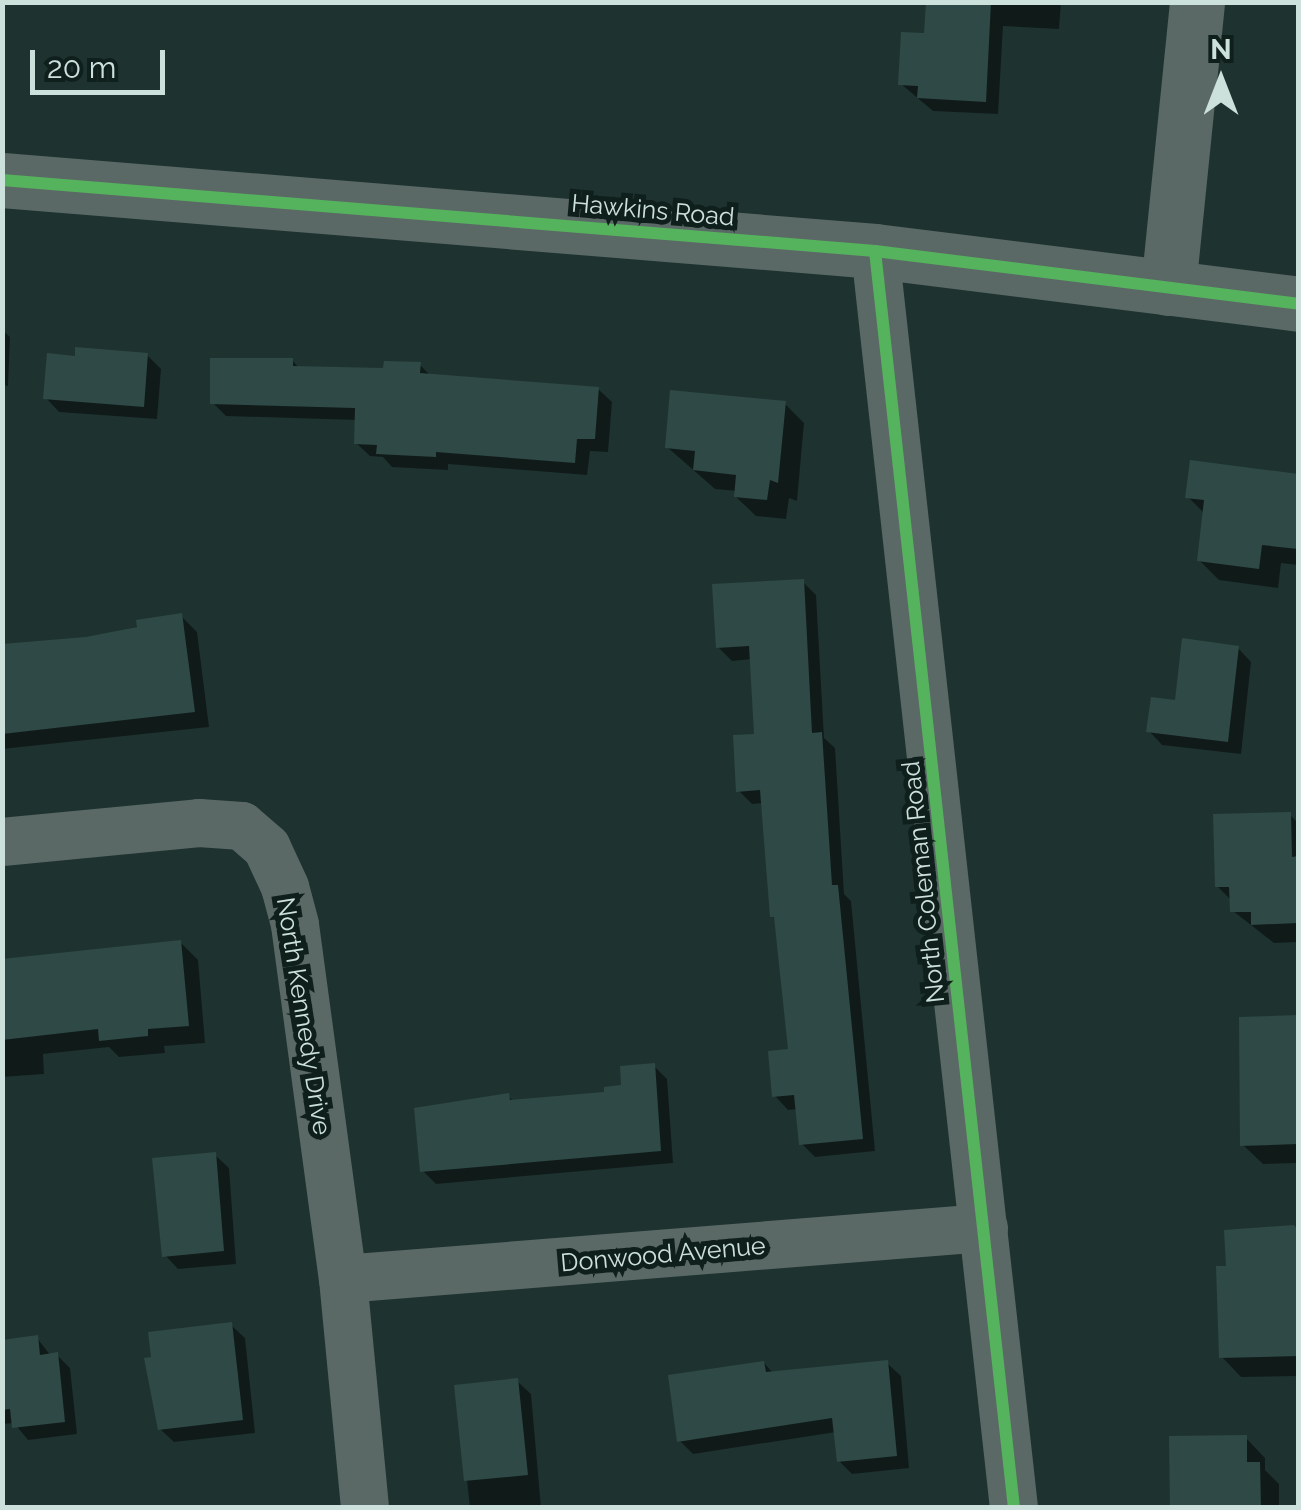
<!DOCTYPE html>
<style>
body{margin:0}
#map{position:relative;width:1301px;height:1510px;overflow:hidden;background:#1e3330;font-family:Raleway,sans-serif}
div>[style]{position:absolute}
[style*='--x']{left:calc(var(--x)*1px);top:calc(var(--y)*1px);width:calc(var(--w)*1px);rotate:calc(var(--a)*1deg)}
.shadow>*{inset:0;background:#0007}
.building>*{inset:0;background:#2f4946}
.minor>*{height:48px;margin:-24px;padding:0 24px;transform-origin:24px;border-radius:24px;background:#5b6966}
.tertiary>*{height:55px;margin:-27.5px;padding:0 27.5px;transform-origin:27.5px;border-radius:27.5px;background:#5b6966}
.cycleway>*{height:12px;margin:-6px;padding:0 6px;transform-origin:6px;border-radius:6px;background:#56b35d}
span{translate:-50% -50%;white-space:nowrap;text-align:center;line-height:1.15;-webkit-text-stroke:10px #0f1f1c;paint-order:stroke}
.street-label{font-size:25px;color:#cce0dc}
.frame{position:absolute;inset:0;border:5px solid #cce0dc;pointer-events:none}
.north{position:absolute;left:1171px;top:30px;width:100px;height:100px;-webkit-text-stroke:8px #0f1f1c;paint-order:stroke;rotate:0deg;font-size:28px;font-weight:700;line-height:40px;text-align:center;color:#cce0dc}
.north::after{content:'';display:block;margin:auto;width:35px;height:45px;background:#cce0dc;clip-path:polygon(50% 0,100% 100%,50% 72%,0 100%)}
.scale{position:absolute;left:30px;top:50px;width:135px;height:45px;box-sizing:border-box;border:5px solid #cce0dc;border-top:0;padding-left:12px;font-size:30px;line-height:35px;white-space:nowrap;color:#cce0dc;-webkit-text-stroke:8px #0f1f1c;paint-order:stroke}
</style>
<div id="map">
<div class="shadow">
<i style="clip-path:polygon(929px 2px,1061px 2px,1059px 29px,1003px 26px,998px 114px,933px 111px,901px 84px,927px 36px)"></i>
<i style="clip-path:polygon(2px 330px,10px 337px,8px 386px,2px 385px)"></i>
<i style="clip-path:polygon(147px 355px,161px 369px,157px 419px,59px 412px,46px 398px,77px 358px)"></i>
<i style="clip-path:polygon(292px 360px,300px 369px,385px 371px,420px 365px,431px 376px,598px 389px,612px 402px,608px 452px,590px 451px,587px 475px,448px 464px,448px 470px,392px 467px,383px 457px,370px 456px,356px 443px,357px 420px,226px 416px,213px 403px)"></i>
<i style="clip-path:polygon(784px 403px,804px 423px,797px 501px,789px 498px,786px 519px,756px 516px,736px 497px,737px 491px,715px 489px,667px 447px)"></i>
<i style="clip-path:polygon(1192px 463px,1298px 476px,1298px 565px,1281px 563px,1278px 588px,1219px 580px,1199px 560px,1205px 514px,1188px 497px)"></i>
<i style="clip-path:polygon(803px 582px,816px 595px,824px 738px,835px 748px,844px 894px,851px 901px,875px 1151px,815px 1157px,802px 1144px,798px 1109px,788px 1110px,775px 1096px,791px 1051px,777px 921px,772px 916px,764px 803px,752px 804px,739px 791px,757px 736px,752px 659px,732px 661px,718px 647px)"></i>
<i style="clip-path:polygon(181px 616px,197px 632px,209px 727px,2px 749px,2px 646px,86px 639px)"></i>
<i style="clip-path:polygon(1238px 648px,1251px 662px,1241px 754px,1162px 745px,1149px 731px)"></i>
<i style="clip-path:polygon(1290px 815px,1298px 823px,1298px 942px,1274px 943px,1233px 911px,1232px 901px,1217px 886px)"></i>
<i style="clip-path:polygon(180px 942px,198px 960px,205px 1043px,164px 1046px,165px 1053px,119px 1057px,109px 1047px,43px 1054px,44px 1074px,2px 1077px,2px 960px)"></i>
<i style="clip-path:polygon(1298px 1018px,1298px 1163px,1263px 1164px,1243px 1145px,1241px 1019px)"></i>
<i style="clip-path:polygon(654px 1066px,667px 1079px,673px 1163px,436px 1184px,423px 1171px,508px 1096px,514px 1102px,606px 1094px)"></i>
<i style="clip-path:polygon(215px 1155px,229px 1168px,236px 1264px,178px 1269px,165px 1255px)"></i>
<i style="clip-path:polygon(1293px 1227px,1298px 1233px,1298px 1376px,1241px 1377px,1222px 1357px)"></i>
<i style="clip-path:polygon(231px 1325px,245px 1338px,255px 1433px,174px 1442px,160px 1429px)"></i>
<i style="clip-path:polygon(37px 1338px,51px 1356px,57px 1355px,70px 1368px,77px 1434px,28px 1440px,14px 1423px,2px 1424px,2px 1363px)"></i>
<i style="clip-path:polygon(764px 1363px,774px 1374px,887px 1363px,901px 1376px,909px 1468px,852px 1474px,839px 1461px,836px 1432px,693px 1454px,680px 1441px)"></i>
<i style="clip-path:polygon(517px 1381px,531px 1394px,541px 1508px,470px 1508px,457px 1387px)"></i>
<i style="clip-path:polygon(1246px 1438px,1265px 1458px,1265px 1470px,1279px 1484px,1279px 1508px,1173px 1508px)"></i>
</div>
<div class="building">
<i style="clip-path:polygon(926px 2px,991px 2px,986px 102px,917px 98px,918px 86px,898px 85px,901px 32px,924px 33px)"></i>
<i style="clip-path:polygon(75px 347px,148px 353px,144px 407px,43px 399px,47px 353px,75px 356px)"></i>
<i style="clip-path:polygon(210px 358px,293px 358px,293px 366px,383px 368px,384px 361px,421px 362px,420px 373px,599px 387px,595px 439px,577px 439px,575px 463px,436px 452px,436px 457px,376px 454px,377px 445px,354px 444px,355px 408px,210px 404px)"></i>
<i style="clip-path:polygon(670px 390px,786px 401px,778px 483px,770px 480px,767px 500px,734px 497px,736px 475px,693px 470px,695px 451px,665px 448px)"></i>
<i style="clip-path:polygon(1190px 460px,1298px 474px,1298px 549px,1262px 545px,1259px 569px,1197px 561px,1204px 500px,1185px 498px)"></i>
<i style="clip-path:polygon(804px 579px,812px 733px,822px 732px,832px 885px,838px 885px,863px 1139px,799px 1145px,794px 1095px,772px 1097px,768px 1051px,788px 1049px,774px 917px,770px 917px,760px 790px,736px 792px,733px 735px,754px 734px,749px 646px,716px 648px,712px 584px)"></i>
<i style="clip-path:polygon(182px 613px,195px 712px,2px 734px,2px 644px,86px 637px,137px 627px,136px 620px)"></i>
<i style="clip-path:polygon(1182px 638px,1239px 646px,1228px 742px,1146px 732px,1151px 697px,1175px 700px)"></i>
<i style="clip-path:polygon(1291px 812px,1292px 857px,1298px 856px,1298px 923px,1251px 925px,1251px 912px,1230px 912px,1229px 887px,1215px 887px,1213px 814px)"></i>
<i style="clip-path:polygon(181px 940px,189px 1026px,148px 1029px,148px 1036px,99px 1041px,98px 1029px,2px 1040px,2px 959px)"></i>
<i style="clip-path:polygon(1298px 1015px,1298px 1144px,1240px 1146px,1239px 1017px)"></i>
<i style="clip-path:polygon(655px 1063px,661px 1151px,420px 1172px,414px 1108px,509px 1093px,510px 1100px,604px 1092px,604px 1087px,621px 1085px,620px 1066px)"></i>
<i style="clip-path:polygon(216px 1152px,224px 1251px,162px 1257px,152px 1158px)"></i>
<i style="clip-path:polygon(1294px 1225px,1298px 1230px,1298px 1356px,1219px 1358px,1216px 1266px,1226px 1266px,1224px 1230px)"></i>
<i style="clip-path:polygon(232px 1322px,243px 1420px,158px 1430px,144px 1358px,151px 1357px,148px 1332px)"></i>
<i style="clip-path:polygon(38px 1335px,40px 1355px,58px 1352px,65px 1422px,12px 1428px,10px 1409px,2px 1410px,2px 1340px)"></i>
<i style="clip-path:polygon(888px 1360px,897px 1456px,837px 1462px,832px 1418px,677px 1442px,668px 1375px,764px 1361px,766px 1372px)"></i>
<i style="clip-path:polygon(518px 1378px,528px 1475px,464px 1481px,454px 1385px)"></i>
<i style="clip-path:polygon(1247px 1435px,1247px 1462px,1260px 1462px,1261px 1508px,1170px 1508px,1169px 1436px)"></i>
</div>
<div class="minor">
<i style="--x:875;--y:251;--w:1265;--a:83.69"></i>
<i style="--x:2;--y:842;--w:198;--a:-5.5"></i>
<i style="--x:199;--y:823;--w:43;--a:4"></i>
<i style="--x:242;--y:826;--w:33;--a:41"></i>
<i style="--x:267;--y:848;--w:43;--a:65.2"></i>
<i style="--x:285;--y:887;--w:39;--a:75"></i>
<i style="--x:295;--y:925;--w:357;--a:82.3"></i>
<i style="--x:343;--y:1279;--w:230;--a:84.5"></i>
<i style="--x:343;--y:1279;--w:643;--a:-4.55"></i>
</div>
<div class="tertiary">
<i style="--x:2;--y:180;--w:876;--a:4.65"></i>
<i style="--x:875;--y:251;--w:426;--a:7.1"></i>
<i style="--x:1168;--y:288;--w:287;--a:-84.2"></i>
</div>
<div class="cycleway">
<i style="--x:2;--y:180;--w:876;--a:4.65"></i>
<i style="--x:875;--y:251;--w:426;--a:7.1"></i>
<i style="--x:875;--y:251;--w:1265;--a:83.69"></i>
</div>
<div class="street-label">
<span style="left:653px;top:210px;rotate:5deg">Hawkins Road</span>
<span style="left:923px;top:882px;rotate:-96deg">North Coleman Road</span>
<span style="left:304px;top:1016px;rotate:81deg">North Kennedy Drive</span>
<span style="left:663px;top:1254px;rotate:-5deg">Donwood Avenue</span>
</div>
<div class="frame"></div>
<div class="north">N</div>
<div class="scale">20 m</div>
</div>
